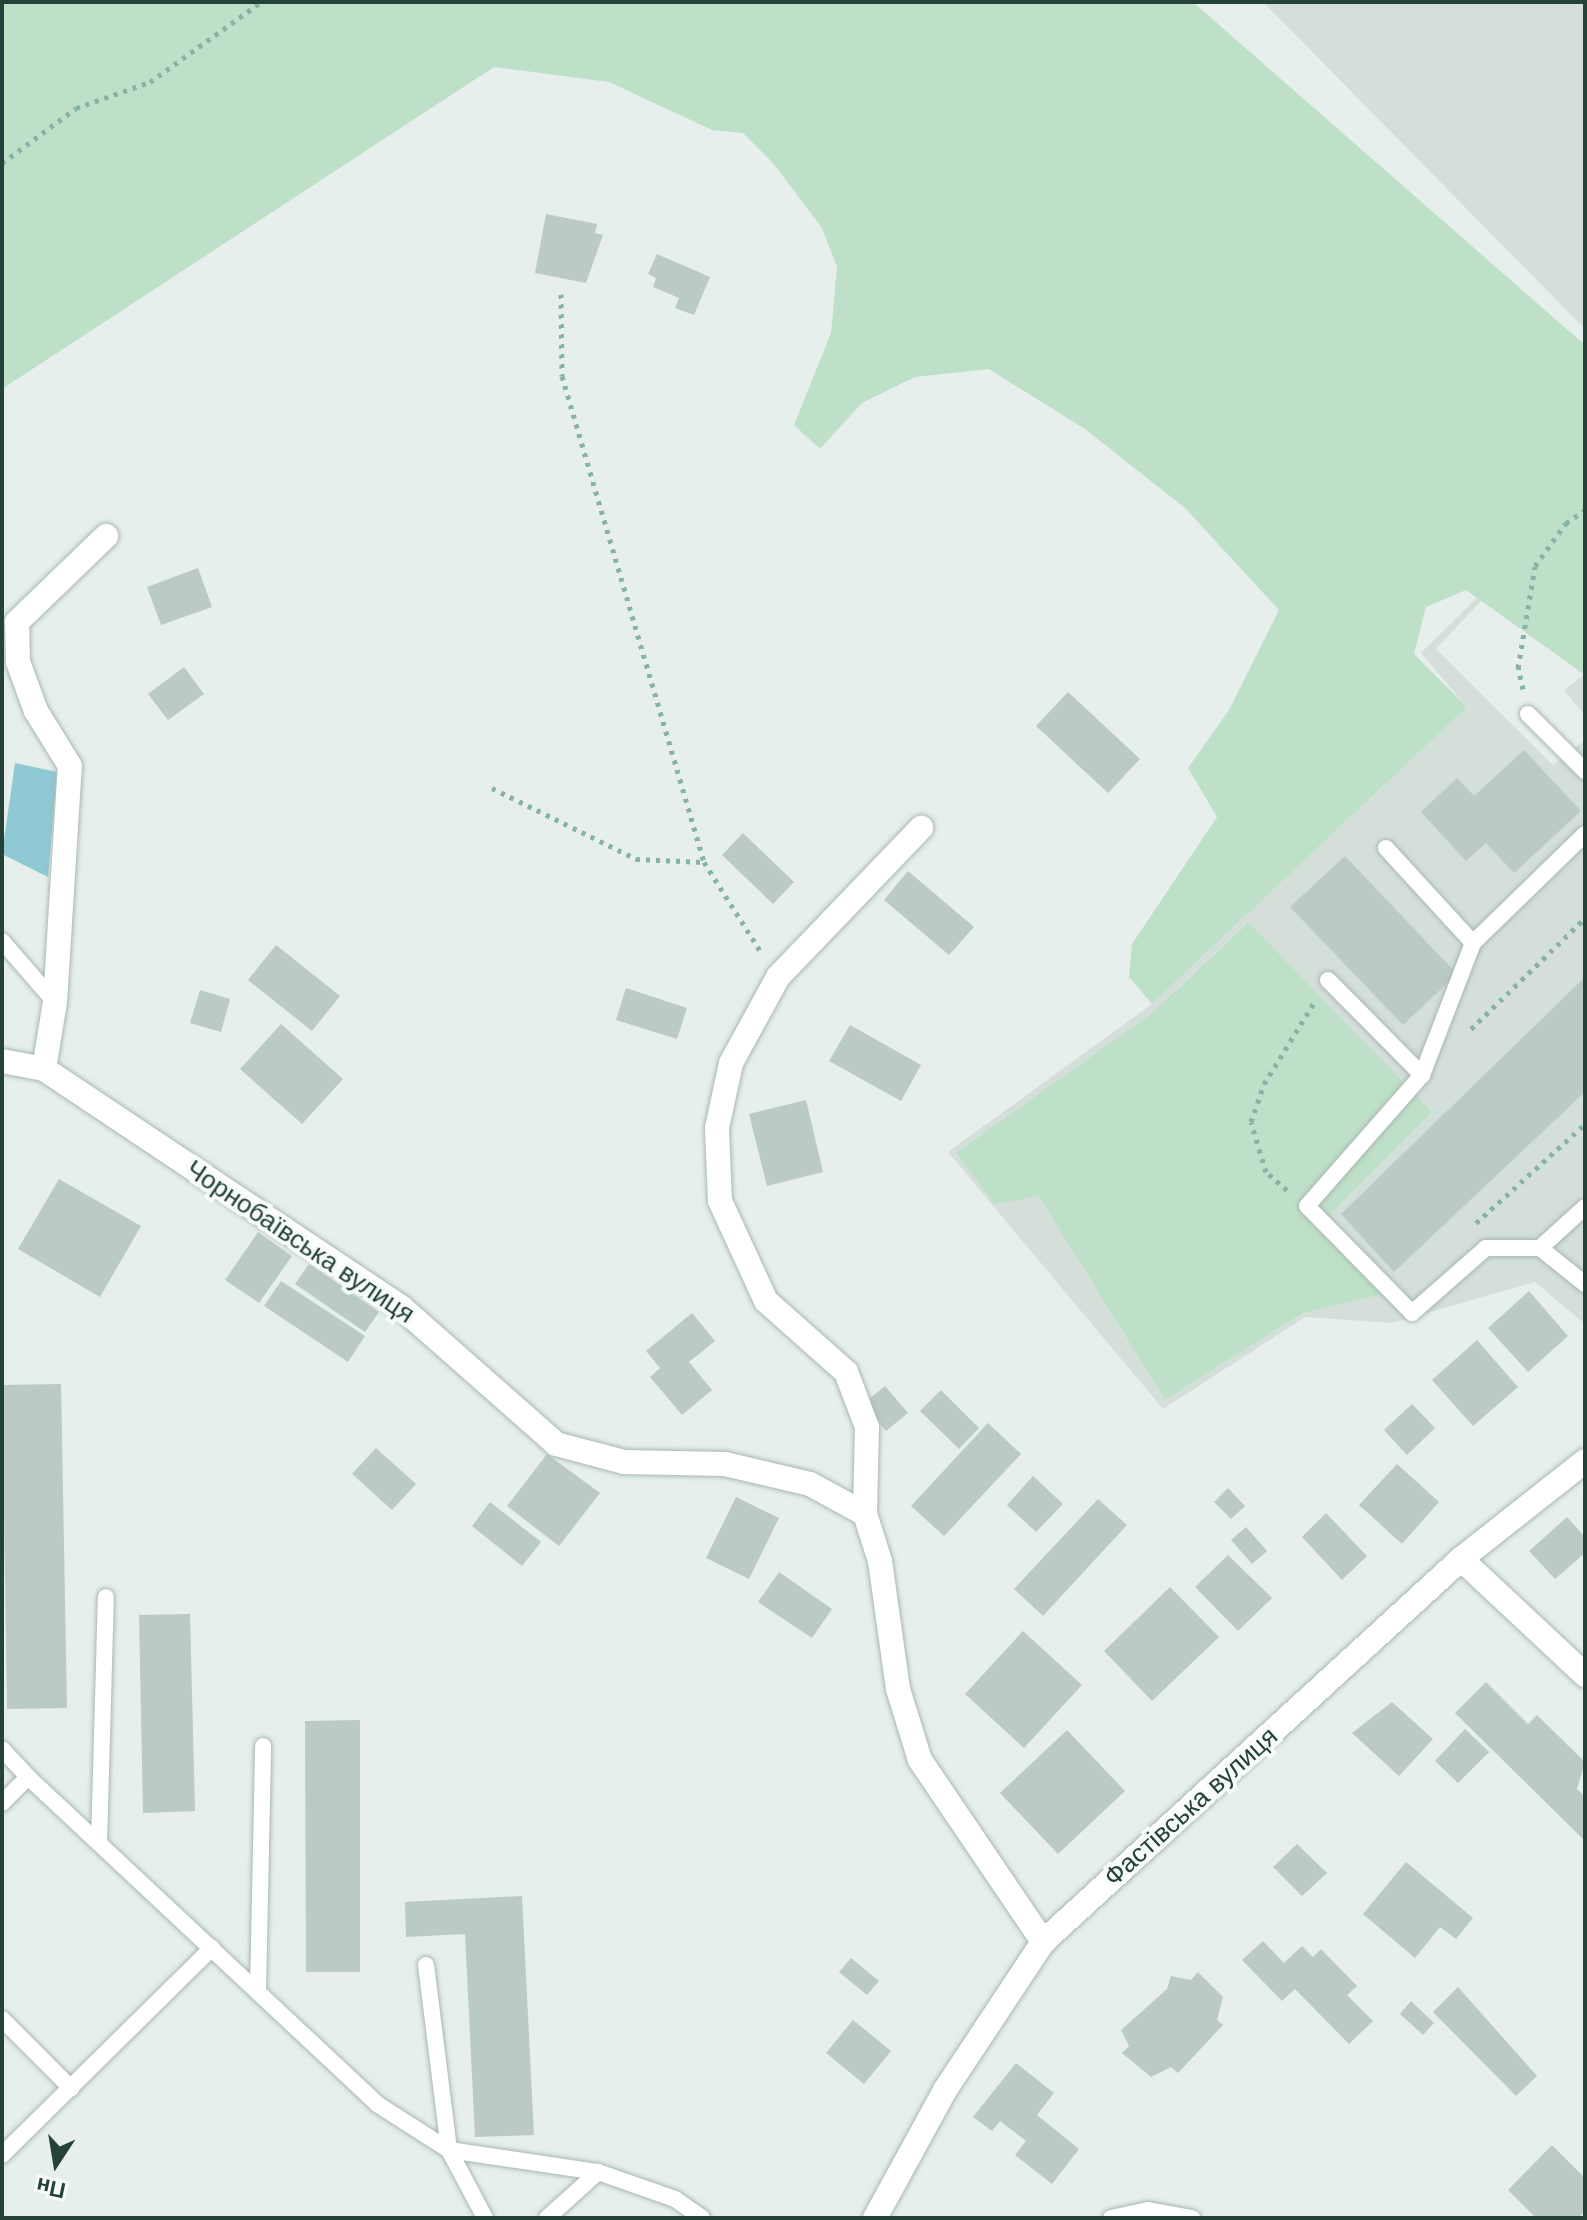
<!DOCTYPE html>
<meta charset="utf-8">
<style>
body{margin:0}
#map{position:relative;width:1587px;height:2220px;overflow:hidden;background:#e6efeb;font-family:"DM Sans",sans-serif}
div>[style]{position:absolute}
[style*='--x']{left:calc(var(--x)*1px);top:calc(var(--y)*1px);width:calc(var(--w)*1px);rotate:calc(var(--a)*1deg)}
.built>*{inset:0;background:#d4dfda}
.green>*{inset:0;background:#bfe0c8}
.water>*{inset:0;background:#8ec9d4}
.building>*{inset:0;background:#bbcac4}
.path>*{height:5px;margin-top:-2.5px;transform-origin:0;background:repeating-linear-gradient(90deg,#86b3a5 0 4px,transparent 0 10px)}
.roads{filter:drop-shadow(0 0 2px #a8b8b2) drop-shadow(0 0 2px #a8b8b2)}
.service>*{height:16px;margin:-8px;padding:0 8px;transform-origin:8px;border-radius:8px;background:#fff}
.minor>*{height:24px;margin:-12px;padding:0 12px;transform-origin:12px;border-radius:12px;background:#fff}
.secondary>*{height:24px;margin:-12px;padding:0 12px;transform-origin:12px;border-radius:12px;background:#fff}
span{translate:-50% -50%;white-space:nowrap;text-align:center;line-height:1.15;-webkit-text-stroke:8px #f7fbf9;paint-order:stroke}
.street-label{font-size:26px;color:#24423a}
.frame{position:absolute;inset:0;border:4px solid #24423a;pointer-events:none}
.north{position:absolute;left:16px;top:2124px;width:80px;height:80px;-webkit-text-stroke:6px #f7fbf9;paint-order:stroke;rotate:192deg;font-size:22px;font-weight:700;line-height:32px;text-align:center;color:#24423a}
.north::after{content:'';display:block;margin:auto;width:28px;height:36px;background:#24423a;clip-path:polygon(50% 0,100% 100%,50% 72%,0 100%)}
</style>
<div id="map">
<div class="built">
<i style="clip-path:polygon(1263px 2px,1585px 2px,1585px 329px)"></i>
<i style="clip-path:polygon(evenodd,1575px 500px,1436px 649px,1553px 765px,1585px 740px,1585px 1324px,1535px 1282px,1392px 1323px,1305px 1317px,1163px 1409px,948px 1152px,1152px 1004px,1467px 707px,1421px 653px,1575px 500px,1247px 922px,1318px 1227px,1383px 1294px,1303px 1313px,1165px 1400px,1039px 1195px,1152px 1013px,1247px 922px)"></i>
<i style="clip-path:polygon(1585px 674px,1585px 716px,1564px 690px)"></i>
</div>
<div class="green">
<i style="clip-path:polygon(2px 2px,1193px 2px,1585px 345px,1585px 675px,1466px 590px,1426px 607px,1414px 654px,1467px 707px,1152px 1004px,1129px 977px,1132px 944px,1217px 817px,1188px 768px,1229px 710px,1279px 610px,1185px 508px,1085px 429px,989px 369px,915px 377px,862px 403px,820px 449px,794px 425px,831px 333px,837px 267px,822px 228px,773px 163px,743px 133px,712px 130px,609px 82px,494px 67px,2px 389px)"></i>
<i style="clip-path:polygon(1248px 922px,1432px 1112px,1318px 1227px,1384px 1294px,1303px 1313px,1165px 1400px,1039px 1196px,995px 1204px,956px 1153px,1152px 1013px)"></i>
</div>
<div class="water">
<i style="clip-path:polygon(15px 763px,57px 772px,48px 877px,2px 854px)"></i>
</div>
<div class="building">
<i style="clip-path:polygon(546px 214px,597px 224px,595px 233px,603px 235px,586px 283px,535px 273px)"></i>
<i style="clip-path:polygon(657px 254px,710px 277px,694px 315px,675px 308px,679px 298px,653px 287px,656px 278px,648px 274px)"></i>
<i style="clip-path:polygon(198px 568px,212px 607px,161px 625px,147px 587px)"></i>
<i style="clip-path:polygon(184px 667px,204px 694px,168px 720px,148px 694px)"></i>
<i style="clip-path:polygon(1068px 692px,1140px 759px,1108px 793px,1036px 726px)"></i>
<i style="clip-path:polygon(1524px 750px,1581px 811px,1514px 873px,1486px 843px,1466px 861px,1421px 812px,1457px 778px,1474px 796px)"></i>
<i style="clip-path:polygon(743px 833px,794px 882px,773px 904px,722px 855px)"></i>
<i style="clip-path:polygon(1345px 856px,1457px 974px,1403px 1025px,1290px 907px)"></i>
<i style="clip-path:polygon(908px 871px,974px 927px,949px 955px,884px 900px)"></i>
<i style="clip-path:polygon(276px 945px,340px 996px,312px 1031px,248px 980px)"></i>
<i style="clip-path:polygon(1585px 977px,1585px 1092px,1394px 1272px,1341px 1214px)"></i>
<i style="clip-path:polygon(626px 988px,687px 1008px,677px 1039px,616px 1020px)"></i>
<i style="clip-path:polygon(200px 990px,230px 999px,221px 1032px,190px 1023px)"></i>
<i style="clip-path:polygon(281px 1024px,343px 1079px,302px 1124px,240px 1069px)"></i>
<i style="clip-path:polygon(850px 1025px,921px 1065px,901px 1101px,829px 1061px)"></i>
<i style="clip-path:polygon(806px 1100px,823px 1172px,767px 1186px,749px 1114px)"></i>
<i style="clip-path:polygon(59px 1179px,141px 1226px,100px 1297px,18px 1249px)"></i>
<i style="clip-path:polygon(258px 1232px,292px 1256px,259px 1303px,225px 1280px)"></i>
<i style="clip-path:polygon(309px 1264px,379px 1312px,365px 1332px,295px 1284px)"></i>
<i style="clip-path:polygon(281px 1281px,365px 1336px,348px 1362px,264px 1306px)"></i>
<i style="clip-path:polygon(1529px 1291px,1568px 1336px,1528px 1372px,1488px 1328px)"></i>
<i style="clip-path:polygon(692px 1313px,715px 1341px,689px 1362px,712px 1390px,682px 1415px,650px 1377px,660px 1368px,646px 1351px)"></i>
<i style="clip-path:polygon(1477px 1340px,1518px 1387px,1473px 1426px,1432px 1380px)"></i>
<i style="clip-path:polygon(61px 1384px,67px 1708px,7px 1709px,2px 1385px)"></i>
<i style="clip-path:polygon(885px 1386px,908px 1413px,886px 1431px,863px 1404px)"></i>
<i style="clip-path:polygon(941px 1390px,979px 1428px,959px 1449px,920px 1411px)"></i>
<i style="clip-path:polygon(1412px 1404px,1435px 1428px,1407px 1455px,1384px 1430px)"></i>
<i style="clip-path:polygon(988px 1423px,1021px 1454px,944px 1536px,911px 1506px)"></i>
<i style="clip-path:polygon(376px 1448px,416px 1484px,392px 1510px,352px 1474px)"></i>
<i style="clip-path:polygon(547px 1454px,600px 1493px,559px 1546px,507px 1506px)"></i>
<i style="clip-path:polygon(1397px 1464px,1439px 1502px,1402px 1544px,1359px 1505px)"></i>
<i style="clip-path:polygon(1033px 1476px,1063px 1504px,1036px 1532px,1007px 1505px)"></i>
<i style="clip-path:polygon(1228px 1488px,1245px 1506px,1231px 1519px,1214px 1502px)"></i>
<i style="clip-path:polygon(736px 1497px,779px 1518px,749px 1579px,706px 1558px)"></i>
<i style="clip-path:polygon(1098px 1499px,1127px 1525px,1043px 1616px,1014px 1589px)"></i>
<i style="clip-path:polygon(490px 1502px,541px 1542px,522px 1566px,472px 1526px)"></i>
<i style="clip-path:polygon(1326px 1513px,1367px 1556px,1342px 1580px,1302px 1537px)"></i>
<i style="clip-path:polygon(1567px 1517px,1585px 1537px,1585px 1553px,1555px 1579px,1529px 1551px)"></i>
<i style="clip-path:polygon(1246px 1527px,1267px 1551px,1252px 1564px,1231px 1540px)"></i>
<i style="clip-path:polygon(1228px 1555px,1272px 1598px,1238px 1631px,1195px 1587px)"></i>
<i style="clip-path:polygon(779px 1572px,832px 1609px,812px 1638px,758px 1602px)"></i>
<i style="clip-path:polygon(1170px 1587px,1219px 1637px,1152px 1701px,1104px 1651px)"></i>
<i style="clip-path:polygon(190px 1614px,195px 1811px,143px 1813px,139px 1615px)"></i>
<i style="clip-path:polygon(1023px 1631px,1082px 1685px,1024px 1748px,965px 1694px)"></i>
<i style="clip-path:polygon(1486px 1682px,1528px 1724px,1537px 1715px,1585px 1762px,1577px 1789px,1585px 1797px,1585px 1841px,1455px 1713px)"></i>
<i style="clip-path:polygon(1392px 1702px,1433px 1739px,1399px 1776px,1352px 1733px)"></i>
<i style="clip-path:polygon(360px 1720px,360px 1972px,306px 1972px,305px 1721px)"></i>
<i style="clip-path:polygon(1465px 1729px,1489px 1752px,1458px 1783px,1435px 1761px)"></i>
<i style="clip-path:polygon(1067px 1730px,1125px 1791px,1058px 1854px,1000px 1793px)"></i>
<i style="clip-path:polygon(1297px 1844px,1327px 1873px,1302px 1896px,1273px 1867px)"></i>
<i style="clip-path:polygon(1406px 1862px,1473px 1918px,1456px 1939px,1440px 1927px,1415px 1958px,1363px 1914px)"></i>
<i style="clip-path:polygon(522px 1896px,534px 2135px,475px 2137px,465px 1934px,406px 1937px,405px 1902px)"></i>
<i style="clip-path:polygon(1263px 1941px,1284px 1963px,1302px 1946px,1313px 1957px,1321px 1949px,1357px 1986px,1347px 1995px,1373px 2021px,1349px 2044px,1295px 1989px,1282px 2001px,1242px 1960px)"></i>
<i style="clip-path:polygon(851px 1958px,879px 1981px,867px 1995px,839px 1972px)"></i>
<i style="clip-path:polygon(1198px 1972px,1223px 1997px,1217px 2020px,1223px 2025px,1178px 2073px,1171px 2067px,1151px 2077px,1122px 2053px,1129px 2046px,1121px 2030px,1167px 1989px,1171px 1976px,1191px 1980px)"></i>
<i style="clip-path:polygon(1458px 1987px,1537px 2076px,1516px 2096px,1433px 2012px)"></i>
<i style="clip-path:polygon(1411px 2001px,1434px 2023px,1423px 2035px,1400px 2014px)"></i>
<i style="clip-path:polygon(853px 2020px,891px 2051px,864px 2084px,826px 2053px)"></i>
<i style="clip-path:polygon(1016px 2063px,1054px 2093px,1037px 2115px,1079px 2149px,1052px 2184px,1015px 2155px,1026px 2141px,1000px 2121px,992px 2131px,973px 2117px)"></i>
<i style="clip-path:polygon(1552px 2145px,1585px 2178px,1585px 2211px,1578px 2218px,1536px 2218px,1508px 2190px)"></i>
</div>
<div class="path">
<i style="--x:2;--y:163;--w:92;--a:-36.6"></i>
<i style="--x:76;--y:108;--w:78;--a:-19.4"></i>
<i style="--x:150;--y:82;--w:137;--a:-35.8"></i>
<i style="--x:561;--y:294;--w:82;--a:89.3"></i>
<i style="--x:562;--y:376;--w:506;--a:73.71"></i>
<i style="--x:704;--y:862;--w:107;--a:57.7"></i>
<i style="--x:1523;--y:689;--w:22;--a:-103"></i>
<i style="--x:1518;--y:668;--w:103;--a:-80.5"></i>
<i style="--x:1535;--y:566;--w:53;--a:-54.2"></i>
<i style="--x:1566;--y:523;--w:23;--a:-34"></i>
<i style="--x:492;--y:788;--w:161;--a:26.2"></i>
<i style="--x:636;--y:859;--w:68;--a:2.5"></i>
<i style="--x:1471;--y:1029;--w:159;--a:-44.2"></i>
<i style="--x:1287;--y:1190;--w:28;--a:-139"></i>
<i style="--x:1266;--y:1172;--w:52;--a:-106.7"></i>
<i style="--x:1251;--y:1122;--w:40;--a:-71.1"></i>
<i style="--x:1264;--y:1084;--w:97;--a:-58.4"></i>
<i style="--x:1476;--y:1223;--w:147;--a:-42.2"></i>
</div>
<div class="roads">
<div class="service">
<i style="--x:1528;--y:714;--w:81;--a:45"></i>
<i style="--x:1585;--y:834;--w:156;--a:135.8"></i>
<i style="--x:1473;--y:943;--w:142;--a:111.1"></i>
<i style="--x:1422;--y:1075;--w:174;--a:131.3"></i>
<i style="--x:1307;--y:1206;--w:150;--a:45.5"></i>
<i style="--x:1412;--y:1313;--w:98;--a:-41.3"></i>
<i style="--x:1486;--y:1248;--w:54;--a:0"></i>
<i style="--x:1540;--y:1248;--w:61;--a:-42.3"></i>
<i style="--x:1386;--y:848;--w:129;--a:47.5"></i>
<i style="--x:2;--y:941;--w:81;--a:49"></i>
<i style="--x:1328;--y:980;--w:134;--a:45.3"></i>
<i style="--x:1540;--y:1248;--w:58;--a:38.7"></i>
<i style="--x:2;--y:1749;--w:38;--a:47"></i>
<i style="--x:2;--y:1803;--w:37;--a:-45"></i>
<i style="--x:28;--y:1777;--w:478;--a:43.1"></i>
<i style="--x:377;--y:2104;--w:85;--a:32.6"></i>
<i style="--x:449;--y:2150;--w:77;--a:62.1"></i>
<i style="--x:99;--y:1843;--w:246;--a:-88.4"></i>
<i style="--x:426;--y:1965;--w:186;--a:82.9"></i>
<i style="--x:449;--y:2150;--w:151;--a:8.4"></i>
<i style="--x:258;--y:1991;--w:245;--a:-88.8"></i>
<i style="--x:2;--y:2019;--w:98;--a:45"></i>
<i style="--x:2;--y:2155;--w:295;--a:-44.6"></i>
<i style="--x:547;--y:2218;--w:69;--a:-42"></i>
<i style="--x:598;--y:2172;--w:82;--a:19.3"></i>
<i style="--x:675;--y:2199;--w:33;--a:35"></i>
<i style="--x:1111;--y:2218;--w:38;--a:-12"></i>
<i style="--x:1148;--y:2210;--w:45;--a:10.3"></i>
</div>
<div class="minor">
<i style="--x:2;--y:1061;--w:43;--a:10.8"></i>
<i style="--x:44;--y:1069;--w:430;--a:33.7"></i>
<i style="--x:402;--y:1308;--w:205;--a:41.4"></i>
<i style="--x:556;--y:1444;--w:70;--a:14.8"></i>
<i style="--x:624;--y:1462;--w:101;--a:1.1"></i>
<i style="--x:725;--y:1464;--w:87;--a:13.2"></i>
<i style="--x:810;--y:1484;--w:63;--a:28.6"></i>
<i style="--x:865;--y:1514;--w:49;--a:72.3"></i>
<i style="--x:880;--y:1561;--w:129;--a:82"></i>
<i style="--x:898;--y:1689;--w:74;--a:72.8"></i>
<i style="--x:920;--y:1760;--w:220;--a:55.9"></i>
<i style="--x:44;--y:1069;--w:68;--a:-80.7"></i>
<i style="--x:55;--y:1002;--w:236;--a:-86.4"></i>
<i style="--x:70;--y:766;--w:65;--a:-121.7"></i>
<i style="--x:36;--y:711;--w:52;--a:-110.2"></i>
<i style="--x:18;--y:662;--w:40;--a:-91.4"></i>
<i style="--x:17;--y:622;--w:124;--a:-44"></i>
<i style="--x:865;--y:1514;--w:87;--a:-88.7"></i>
<i style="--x:867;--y:1427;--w:59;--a:-110.9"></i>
<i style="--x:846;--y:1372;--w:107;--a:-138.4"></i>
<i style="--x:766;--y:1301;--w:110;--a:-114.7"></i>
<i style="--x:720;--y:1201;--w:73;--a:-92.4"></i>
<i style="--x:717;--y:1128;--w:66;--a:-77.8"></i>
<i style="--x:731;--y:1063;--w:98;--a:-61.3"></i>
<i style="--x:778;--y:977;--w:207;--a:-46.2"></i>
<i style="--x:1461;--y:1559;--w:170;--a:43.1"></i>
</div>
<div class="secondary">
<i style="--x:875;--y:2218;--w:146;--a:-61.3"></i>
<i style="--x:945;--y:2090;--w:178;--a:-56.5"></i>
<i style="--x:1043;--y:1942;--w:567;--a:-42.5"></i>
<i style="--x:1461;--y:1559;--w:158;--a:-38.3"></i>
</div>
</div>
<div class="street-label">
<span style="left:300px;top:1242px;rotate:34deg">Чорнобаївська вулиця</span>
<span style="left:1191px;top:1807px;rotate:-42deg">Фастівська вулиця</span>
</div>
<div class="frame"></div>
<div class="north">Пн</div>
</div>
